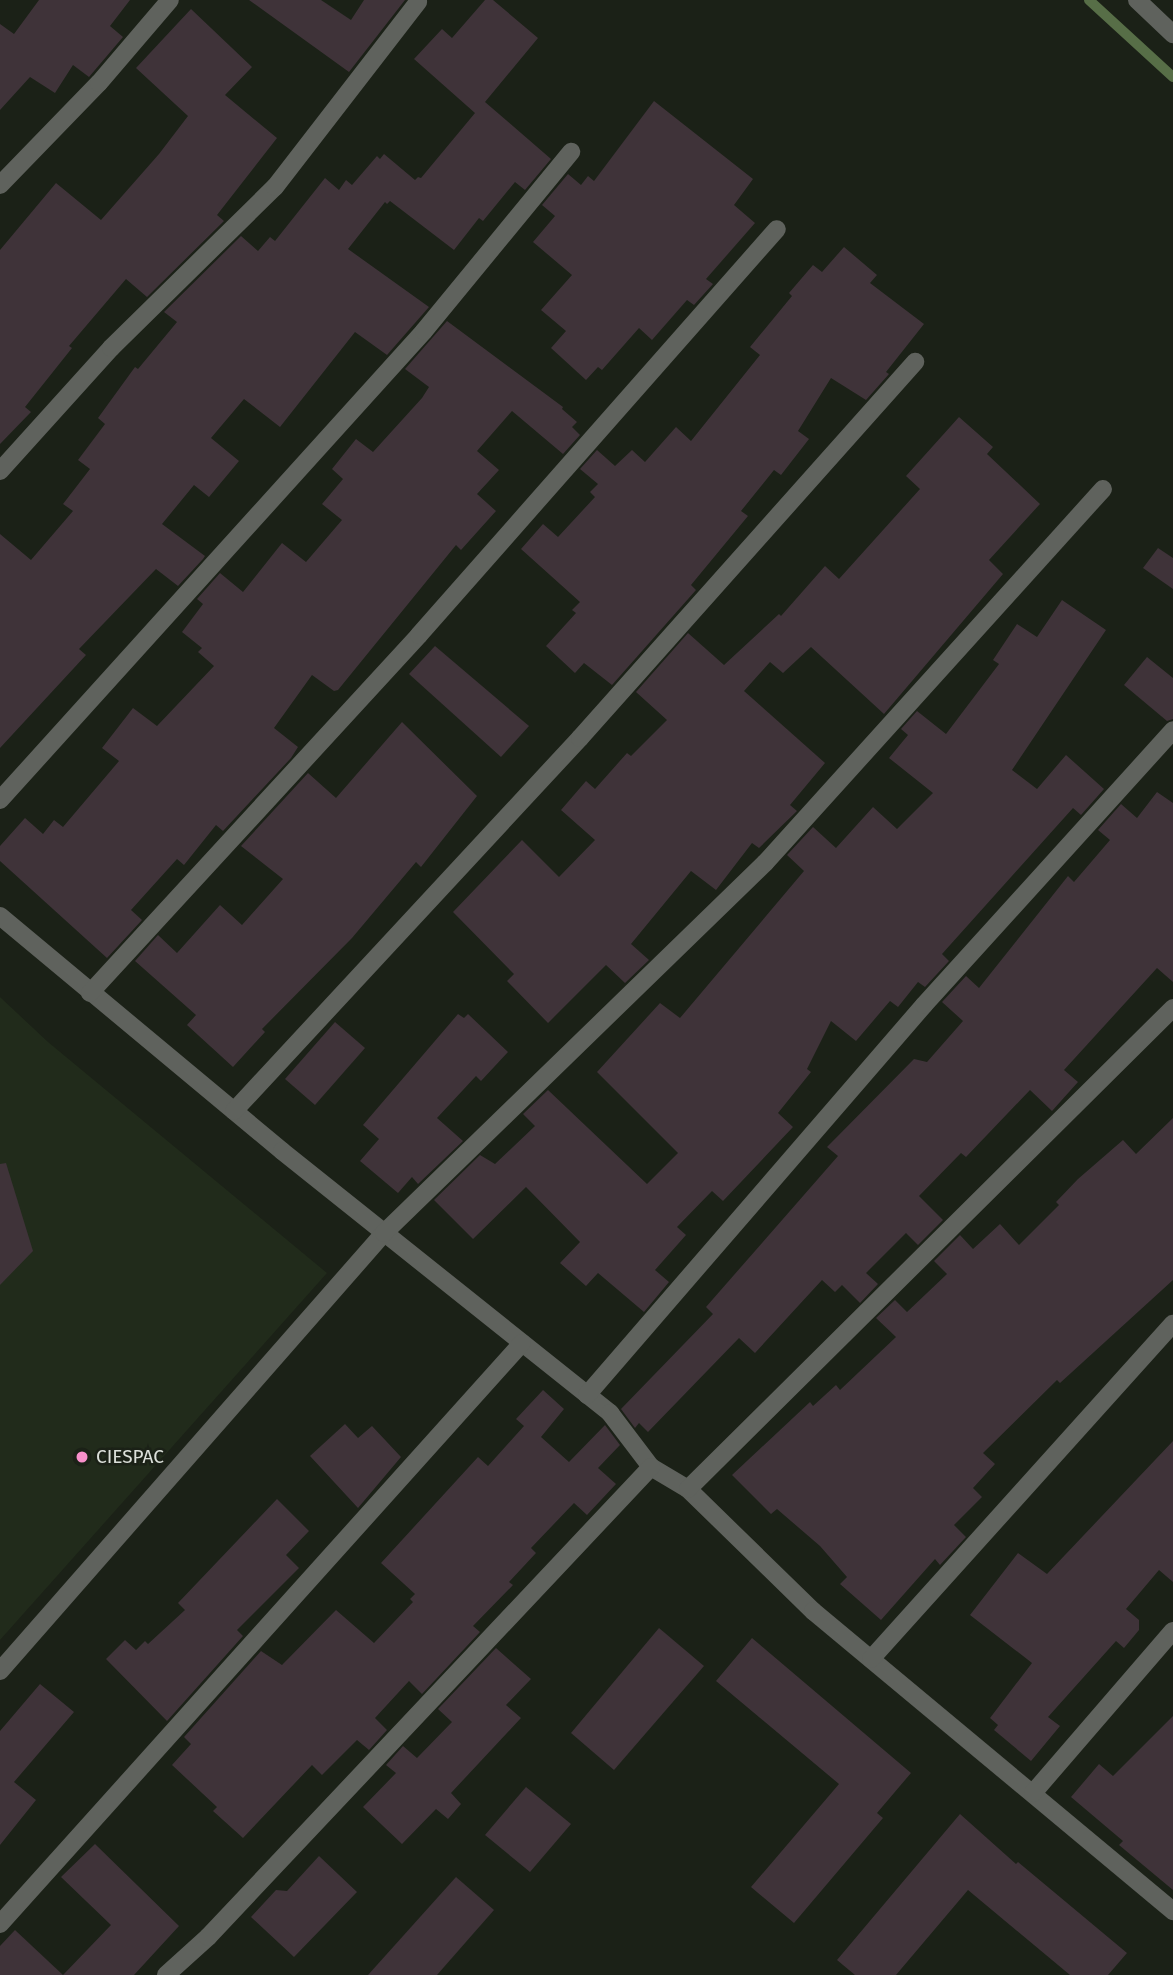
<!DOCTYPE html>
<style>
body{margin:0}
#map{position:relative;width:1173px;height:1975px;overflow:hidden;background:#1b2117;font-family:"Fira Sans",sans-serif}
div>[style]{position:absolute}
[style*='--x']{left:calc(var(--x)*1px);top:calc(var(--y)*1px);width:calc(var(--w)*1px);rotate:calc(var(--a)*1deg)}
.built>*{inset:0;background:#212b1b}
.stream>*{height:10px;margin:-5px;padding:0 5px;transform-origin:5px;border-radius:5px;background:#576e47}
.building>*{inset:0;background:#3f3339}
.minor>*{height:18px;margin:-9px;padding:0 9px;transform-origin:9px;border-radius:9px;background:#5f625d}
.dots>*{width:19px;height:19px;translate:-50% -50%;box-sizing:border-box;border:4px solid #1b2117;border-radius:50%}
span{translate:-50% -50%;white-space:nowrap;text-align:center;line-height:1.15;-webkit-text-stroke:5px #1b2117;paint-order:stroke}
.poi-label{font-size:19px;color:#dce0da}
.left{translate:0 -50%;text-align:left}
</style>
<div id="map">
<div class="built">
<i style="clip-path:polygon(0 997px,48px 1042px,327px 1273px,0 1640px)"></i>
</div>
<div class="stream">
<i style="--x:1089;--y:0;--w:114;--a:42.5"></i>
</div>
<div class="building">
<i style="clip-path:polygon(39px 0,130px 0,110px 26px,123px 37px,89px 77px,73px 65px,55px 93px,30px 77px,0 110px,0 24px,14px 34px)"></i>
<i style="clip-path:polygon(249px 0,321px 0,351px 20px,364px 0,405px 0,349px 72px)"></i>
<i style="clip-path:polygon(485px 0,493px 0,538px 38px,485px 102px,551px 159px,525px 190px,515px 182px,483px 221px,479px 218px,454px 250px,390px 201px,387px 204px,385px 202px,348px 249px,429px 307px,387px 355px,355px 332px,280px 427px,244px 399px,211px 438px,239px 461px,209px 497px,194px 485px,162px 524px,205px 556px,203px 559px,178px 586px,156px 569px,79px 649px,86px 655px,0 748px,0 534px,31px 560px,73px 511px,63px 504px,90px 469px,78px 460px,105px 424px,98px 418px,135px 367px,138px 369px,177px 322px,164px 312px,241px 236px,258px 251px,270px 237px,275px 241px,325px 178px,339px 190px,346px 180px,352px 185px,377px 156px,380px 159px,384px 154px,415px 180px,418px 177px,421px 178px,475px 113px,414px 59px,442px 29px,452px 38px)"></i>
<i style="clip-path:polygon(191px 9px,252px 67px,225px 95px,277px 138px,217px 215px,224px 221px,147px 297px,126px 279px,69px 346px,72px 348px,25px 407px,31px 412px,0 444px,0 250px,56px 183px,101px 220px,159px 154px,188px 116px,136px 68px)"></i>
<i style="clip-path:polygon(654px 101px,753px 179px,734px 205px,755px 223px,706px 279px,713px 284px,694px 305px,687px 300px,652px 340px,639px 328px,602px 370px,598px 367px,586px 380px,551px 348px,566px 331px,541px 310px,572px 275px,533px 242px,555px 216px,542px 205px,568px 174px,581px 185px,588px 176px,594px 181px)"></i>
<i style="clip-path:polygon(844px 247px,877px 275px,870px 283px,924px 324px,886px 372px,889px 374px,866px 400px,831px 378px,798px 431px,809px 439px,781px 475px,774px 470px,741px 511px,748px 516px,691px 585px,696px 590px,612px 685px,584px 663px,575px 673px,546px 646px,576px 613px,572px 610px,580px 602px,521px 549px,543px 524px,558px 537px,595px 497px,590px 492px,598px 484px,580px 469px,597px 450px,615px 466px,632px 450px,645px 462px,676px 427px,691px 441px,760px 355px,750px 347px,792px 296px,789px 293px,813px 265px,822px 272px)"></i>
<i style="clip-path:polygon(447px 321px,563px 407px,562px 409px,577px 422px,572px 427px,580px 435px,563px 454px,512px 411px,477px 451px,499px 470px,477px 494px,496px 511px,461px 550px,456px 545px,338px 690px,334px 691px,312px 675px,274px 728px,298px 747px,291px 758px,223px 831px,216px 825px,184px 865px,177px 859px,131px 910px,142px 920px,107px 958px,0 861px,0 846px,25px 818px,43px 834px,54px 820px,63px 827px,119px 761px,102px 748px,133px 708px,157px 726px,214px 666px,198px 652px,202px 648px,182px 632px,203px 604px,197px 599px,220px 573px,243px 592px,282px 543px,306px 562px,342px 520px,322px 504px,343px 479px,332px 469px,356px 439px,373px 452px,422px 398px,429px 387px,405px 369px)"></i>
<i style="clip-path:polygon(959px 417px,993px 447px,987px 454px,1040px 504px,989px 560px,1003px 574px,884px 714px,811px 647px,783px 673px,770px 662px,744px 691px,825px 763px,790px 805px,797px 811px,759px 848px,752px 843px,716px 890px,691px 871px,631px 944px,649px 960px,625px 983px,606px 965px,548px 1023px,507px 981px,514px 974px,453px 912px,522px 840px,559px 877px,595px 840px,561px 810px,586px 781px,595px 789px,627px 753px,631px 756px,667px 720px,636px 692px,688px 633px,724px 665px,779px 614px,781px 616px,825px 566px,839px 579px,920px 489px,906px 476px)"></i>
<i style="clip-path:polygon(1158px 548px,1173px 558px,1173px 589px,1143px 568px)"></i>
<i style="clip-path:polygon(1062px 600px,1106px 630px,1012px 770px,1037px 789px,1066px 755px,1104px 789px,1081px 815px,1073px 808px,942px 954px,949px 961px,925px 987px,918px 982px,898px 1007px,890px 1001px,856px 1041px,831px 1021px,807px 1069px,811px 1072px,778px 1113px,793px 1127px,723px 1201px,712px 1191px,677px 1227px,686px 1235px,655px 1270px,669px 1282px,644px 1312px,598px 1273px,586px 1286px,560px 1263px,580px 1242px,526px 1187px,473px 1239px,434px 1200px,480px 1155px,495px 1164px,535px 1126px,523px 1114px,548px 1090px,647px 1184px,678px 1153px,597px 1072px,660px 1003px,680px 1018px,804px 871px,787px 855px,813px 827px,836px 848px,873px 807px,897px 829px,933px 793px,889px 758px,908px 735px,901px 729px,917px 711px,946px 734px,999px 664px,993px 660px,1017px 624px,1037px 637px)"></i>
<i style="clip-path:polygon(435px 646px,529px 726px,501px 757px,409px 674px)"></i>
<i style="clip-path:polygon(1147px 657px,1173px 678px,1173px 719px,1167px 721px,1124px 685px)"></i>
<i style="clip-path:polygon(402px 722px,477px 796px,421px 867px,416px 862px,352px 938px,262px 1029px,265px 1032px,233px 1067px,187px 1025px,196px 1015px,135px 961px,158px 935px,177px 953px,220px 905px,242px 925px,283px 879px,241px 846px,308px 773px,336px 798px)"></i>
<i style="clip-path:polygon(1157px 792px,1173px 803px,1173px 982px,1157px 968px,1064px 1070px,1078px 1082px,1052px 1111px,1030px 1090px,966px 1157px,961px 1153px,919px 1196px,943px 1220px,918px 1245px,906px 1233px,866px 1273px,878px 1284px,860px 1303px,842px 1285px,835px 1292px,822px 1280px,755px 1353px,739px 1338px,648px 1432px,639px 1423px,635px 1428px,621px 1409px,713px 1314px,706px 1307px,838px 1156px,827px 1147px,914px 1059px,927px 1062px,963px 1021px,942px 1002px,966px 976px,979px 988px,1068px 876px,1074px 882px,1110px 840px,1098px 830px,1121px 804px,1137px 818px)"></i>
<i style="clip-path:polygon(458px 1014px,464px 1018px,468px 1014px,508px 1052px,481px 1081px,476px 1076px,437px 1118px,463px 1141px,418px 1184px,412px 1177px,398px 1193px,360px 1161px,379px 1139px,363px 1125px)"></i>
<i style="clip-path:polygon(335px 1022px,365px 1048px,315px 1105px,285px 1079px)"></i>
<i style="clip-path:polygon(1173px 1118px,1173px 1280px,1060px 1383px,1057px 1380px,983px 1453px,995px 1464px,973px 1488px,982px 1497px,954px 1525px,966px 1537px,940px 1565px,935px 1559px,881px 1620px,840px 1584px,847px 1577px,820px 1546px,777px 1509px,771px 1514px,732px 1475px,810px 1402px,813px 1406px,836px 1385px,840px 1390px,896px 1337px,876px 1318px,895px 1300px,907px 1312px,947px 1274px,934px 1261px,960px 1235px,973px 1249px,1000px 1224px,1019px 1245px,1059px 1205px,1056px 1202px,1078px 1179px,1123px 1140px,1136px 1154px)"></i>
<i style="clip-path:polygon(6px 1163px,33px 1251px,0 1285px,0 1164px)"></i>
<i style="clip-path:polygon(543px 1390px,564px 1409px,541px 1437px,569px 1462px,605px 1425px,620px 1445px,598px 1468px,616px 1484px,587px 1515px,574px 1503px,531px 1548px,536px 1553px,509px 1582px,513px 1585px,473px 1626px,480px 1632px,422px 1694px,409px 1681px,375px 1718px,387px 1730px,369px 1750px,357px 1740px,322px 1775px,312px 1765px,243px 1838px,213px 1811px,217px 1807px,172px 1765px,191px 1744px,184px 1737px,261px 1651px,282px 1665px,336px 1610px,374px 1643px,413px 1602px,410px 1599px,415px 1594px,381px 1563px,478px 1457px,488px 1466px,524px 1426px,516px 1419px)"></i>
<i style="clip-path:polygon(345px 1424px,358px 1438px,372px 1426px,401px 1457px,358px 1508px,310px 1456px)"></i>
<i style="clip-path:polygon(1173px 1441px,1173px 1582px,1159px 1570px,1126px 1609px,1139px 1620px,1139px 1630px,1124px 1648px,1116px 1641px,1048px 1717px,1060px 1726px,1031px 1761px,994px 1730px,998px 1725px,990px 1718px,1032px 1663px,970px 1615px,1018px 1553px,1047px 1574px)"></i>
<i style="clip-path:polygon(277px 1499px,309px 1531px,286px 1555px,299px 1568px,237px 1630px,243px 1636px,167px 1721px,106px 1659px,125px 1640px,136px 1650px,145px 1641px,148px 1644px,185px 1610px,178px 1603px)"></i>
<i style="clip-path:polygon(659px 1628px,704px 1666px,614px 1770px,571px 1733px)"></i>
<i style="clip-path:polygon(752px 1638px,911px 1773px,877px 1813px,883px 1818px,794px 1923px,751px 1887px,839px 1784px,716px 1681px)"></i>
<i style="clip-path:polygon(496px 1648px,531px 1679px,506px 1705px,521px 1718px,451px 1793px,461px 1804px,448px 1819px,436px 1809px,402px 1844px,363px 1807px,396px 1773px,386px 1765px,403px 1746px,417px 1758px,452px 1722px,438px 1709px)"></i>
<i style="clip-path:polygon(40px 1684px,74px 1712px,14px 1782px,36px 1800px,0 1845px,0 1731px)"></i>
<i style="clip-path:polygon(1173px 1716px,1173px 1890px,1119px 1845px,1123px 1841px,1071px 1797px,1099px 1764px,1113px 1776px)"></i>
<i style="clip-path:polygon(526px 1787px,571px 1824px,530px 1872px,485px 1835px)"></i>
<i style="clip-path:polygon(960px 1814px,1016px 1864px,1018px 1862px,1127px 1953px,1108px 1975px,1070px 1975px,968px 1890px,896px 1975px,855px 1975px,837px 1960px)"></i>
<i style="clip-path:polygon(95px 1844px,179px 1926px,134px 1975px,63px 1975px,111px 1925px,61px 1877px)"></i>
<i style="clip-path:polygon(319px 1856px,357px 1892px,294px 1957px,251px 1917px,276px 1890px,287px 1891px)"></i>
<i style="clip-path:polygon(456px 1877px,494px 1910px,437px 1975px,368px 1975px)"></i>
<i style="clip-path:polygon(15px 1930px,63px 1975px,0 1975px,0 1946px)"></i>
</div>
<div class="minor">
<i style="--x:1137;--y:0;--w:50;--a:43.4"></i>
<i style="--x:0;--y:185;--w:142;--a:-45.9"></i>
<i style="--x:99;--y:83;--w:109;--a:-49.5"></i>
<i style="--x:0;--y:471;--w:166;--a:-47.9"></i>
<i style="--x:111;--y:348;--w:230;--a:-44.5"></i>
<i style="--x:275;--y:187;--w:234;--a:-52.3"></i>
<i style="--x:0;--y:800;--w:632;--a:-47.88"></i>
<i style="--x:424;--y:331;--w:232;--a:-50.6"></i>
<i style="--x:0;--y:916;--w:367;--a:39.8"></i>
<i style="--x:282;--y:1151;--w:420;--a:38.6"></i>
<i style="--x:610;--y:1413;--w:68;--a:52.8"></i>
<i style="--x:651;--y:1467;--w:43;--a:30.7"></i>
<i style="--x:688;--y:1489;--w:175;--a:44.3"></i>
<i style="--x:813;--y:1611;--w:469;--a:39.8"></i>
<i style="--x:90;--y:993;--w:486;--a:-47.4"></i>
<i style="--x:419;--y:635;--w:541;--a:-48.6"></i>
<i style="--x:234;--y:1111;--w:509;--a:-47.15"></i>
<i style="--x:580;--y:738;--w:504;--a:-48.3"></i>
<i style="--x:587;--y:1395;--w:515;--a:-49.17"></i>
<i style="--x:924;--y:1005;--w:371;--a:-47.8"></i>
<i style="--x:688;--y:1489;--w:683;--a:-44.76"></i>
<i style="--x:871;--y:1659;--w:451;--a:-48"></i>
<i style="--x:0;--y:1671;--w:582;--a:-48.76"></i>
<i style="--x:384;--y:1233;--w:531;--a:-44.16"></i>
<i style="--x:765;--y:863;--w:504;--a:-47.89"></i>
<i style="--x:1033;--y:1793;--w:214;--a:-49.2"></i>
<i style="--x:0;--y:1924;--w:781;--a:-48.06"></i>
<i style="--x:166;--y:1975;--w:57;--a:-42.1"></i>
<i style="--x:208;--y:1937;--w:646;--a:-46.69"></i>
</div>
<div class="dots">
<i style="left:82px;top:1457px;background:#f890cb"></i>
</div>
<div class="poi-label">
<span class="left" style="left:96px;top:1457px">CIESPAC</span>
</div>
</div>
